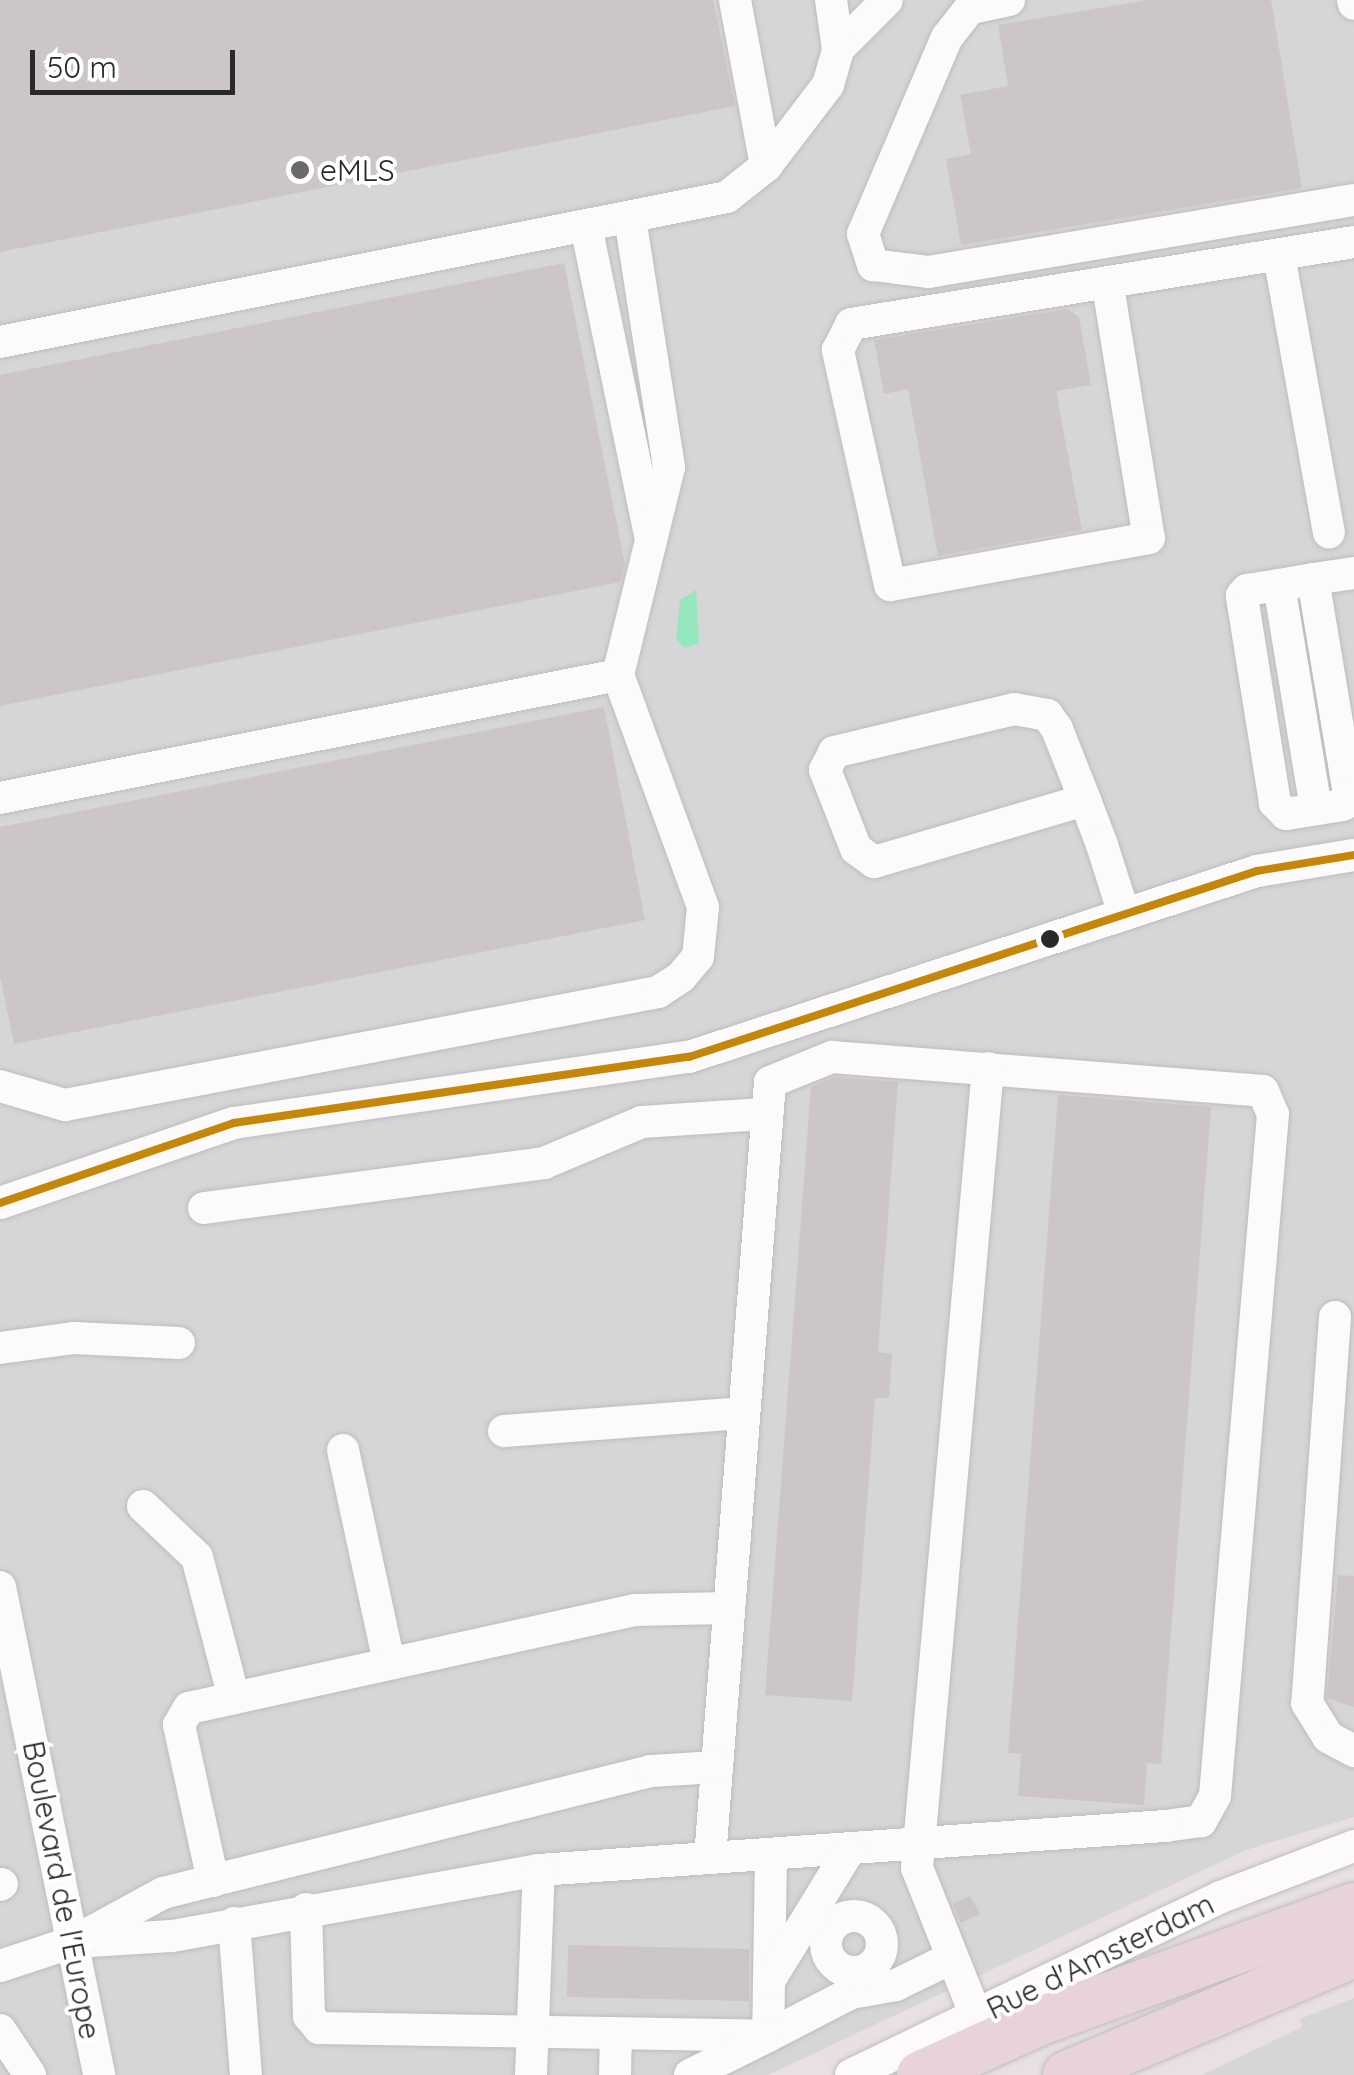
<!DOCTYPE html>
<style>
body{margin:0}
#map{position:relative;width:1354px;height:2075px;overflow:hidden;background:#e8e0e1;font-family:Quicksand,sans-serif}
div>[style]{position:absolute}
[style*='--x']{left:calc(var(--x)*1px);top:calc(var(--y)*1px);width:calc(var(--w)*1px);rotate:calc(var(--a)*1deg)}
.industrial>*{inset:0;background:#d6d5d8}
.water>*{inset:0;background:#95e8bd}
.building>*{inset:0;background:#cdc6c7}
.roads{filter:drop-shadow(0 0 2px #bebdbd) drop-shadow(0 0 2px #bebdbd)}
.minor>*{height:32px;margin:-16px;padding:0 16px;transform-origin:16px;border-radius:16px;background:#fcfafa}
.minor>.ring{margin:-16px;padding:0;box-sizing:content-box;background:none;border:32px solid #fcfafa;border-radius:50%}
.highway>*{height:48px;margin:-24px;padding:0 24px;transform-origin:24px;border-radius:24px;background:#e8d3da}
.bus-1>*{height:8px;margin:-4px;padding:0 4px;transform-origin:4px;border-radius:4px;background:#c4870a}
.dots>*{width:28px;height:28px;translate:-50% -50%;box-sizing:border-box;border:5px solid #fff;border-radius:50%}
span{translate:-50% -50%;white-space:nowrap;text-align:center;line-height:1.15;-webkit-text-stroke:8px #fff;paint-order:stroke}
.poi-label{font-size:30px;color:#292929}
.left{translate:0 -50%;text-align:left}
.street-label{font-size:30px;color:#292929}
.scale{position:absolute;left:30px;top:50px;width:205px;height:45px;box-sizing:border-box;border:5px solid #292929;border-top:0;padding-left:12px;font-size:30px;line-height:35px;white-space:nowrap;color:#292929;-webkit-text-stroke:8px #fff;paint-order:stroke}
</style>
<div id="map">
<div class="industrial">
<i style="clip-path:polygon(0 0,1354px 0,1354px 1817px,1246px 1850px,768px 2075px,0 2075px)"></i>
<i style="clip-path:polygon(1354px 1998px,1354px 2075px,1202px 2075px,1302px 2027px,1300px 2019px)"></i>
</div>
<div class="water">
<i style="clip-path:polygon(696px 590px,699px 643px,685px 648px,676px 639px,680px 600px)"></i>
</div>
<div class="building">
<i style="clip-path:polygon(0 0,713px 0,735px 106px,0 252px)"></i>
<i style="clip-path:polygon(1148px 0,1271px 0,1302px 188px,961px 245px,946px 159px,971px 154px,960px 95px,1008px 86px,998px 25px)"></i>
<i style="clip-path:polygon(564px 263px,625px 564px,620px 582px,0 706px,0 375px)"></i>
<i style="clip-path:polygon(1068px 309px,1079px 317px,1091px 385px,1056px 391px,1082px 530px,938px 556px,908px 389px,884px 394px,874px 340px)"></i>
<i style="clip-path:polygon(604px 707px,645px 920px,14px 1044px,0 976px,0 827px)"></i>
<i style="clip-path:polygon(835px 1077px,898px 1082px,878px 1352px,892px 1354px,889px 1398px,875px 1398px,852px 1701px,765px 1695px,811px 1087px)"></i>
<i style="clip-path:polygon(1058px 1095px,1211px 1107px,1161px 1764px,1147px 1763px,1144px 1805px,1018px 1796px,1021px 1754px,1008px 1753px)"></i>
<i style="clip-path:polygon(1338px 1575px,1354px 1576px,1354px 1707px,1327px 1698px)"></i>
<i style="clip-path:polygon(970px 1896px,980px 1914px,961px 1923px,953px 1904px)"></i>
<i style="clip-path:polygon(568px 1945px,749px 1949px,749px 2001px,567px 1997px)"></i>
</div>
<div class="roads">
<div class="minor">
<i style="--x:735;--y:0;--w:169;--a:79.4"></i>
<i style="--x:1009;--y:0;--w:40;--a:168"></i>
<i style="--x:970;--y:8;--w:37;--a:128"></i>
<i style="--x:947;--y:37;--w:214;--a:113.1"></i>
<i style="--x:863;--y:234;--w:33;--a:72"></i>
<i style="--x:873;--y:265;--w:55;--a:7.3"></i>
<i style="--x:928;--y:272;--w:432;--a:-9.6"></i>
<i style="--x:1353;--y:0;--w:4;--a:76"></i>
<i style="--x:838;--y:49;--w:69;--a:-45"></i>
<i style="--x:586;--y:226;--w:316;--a:78.3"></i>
<i style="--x:1279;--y:255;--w:282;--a:79.8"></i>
<i style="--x:1108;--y:286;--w:255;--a:80.8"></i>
<i style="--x:1149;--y:538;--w:263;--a:169.7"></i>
<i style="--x:890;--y:585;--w:241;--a:-102.5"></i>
<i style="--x:838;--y:350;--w:29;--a:-63"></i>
<i style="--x:851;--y:324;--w:510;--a:-9.26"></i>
<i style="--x:0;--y:342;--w:741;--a:-11.28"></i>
<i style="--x:727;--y:197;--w:50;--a:-38.5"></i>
<i style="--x:766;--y:166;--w:102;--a:-52.6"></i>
<i style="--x:828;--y:85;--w:37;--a:-74"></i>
<i style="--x:838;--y:49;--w:49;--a:-98.1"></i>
<i style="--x:1313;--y:579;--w:217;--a:80.5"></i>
<i style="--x:1349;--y:793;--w:13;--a:117"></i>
<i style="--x:1343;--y:805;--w:58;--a:171"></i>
<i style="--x:1286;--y:814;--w:16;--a:-135"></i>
<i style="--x:1275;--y:803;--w:210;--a:-99.1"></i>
<i style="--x:1242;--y:596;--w:8;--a:-50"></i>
<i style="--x:1247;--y:590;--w:32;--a:-9"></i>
<i style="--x:1279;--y:585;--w:35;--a:-10"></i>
<i style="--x:1313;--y:579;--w:41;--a:-8.3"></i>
<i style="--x:1279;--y:585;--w:227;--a:80.6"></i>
<i style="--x:0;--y:798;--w:630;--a:-11.26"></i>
<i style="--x:618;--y:675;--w:214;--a:-76.2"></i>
<i style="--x:669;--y:467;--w:253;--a:-98.9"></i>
<i style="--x:1085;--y:800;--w:220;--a:163.6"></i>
<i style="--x:874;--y:862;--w:22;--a:-144"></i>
<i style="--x:856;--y:849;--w:85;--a:-111.4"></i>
<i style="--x:825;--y:770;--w:20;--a:-63"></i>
<i style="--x:834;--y:752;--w:185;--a:-13.4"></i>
<i style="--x:1014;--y:709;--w:34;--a:10"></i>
<i style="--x:1047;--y:715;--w:17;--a:54"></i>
<i style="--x:1057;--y:729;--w:76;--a:68.5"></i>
<i style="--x:1085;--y:800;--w:48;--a:69.3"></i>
<i style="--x:1102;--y:845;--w:72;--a:72.3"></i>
<i style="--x:0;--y:1086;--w:68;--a:16.3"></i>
<i style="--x:65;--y:1105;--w:604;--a:-10.79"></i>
<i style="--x:658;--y:992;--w:27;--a:-33"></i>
<i style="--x:681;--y:977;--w:26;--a:-50"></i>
<i style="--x:698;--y:957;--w:50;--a:-84.3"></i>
<i style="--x:703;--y:907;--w:247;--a:-110.1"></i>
<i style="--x:0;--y:1203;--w:247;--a:-18.9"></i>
<i style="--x:234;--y:1123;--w:460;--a:-8.3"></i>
<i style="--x:689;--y:1057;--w:598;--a:-18.13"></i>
<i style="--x:1257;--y:871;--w:98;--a:-9.4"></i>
<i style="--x:204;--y:1208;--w:343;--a:-7.5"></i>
<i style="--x:544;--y:1163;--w:106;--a:-22.7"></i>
<i style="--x:642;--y:1122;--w:122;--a:-3.8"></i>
<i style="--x:1335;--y:1317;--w:387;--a:94.1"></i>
<i style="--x:1307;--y:1703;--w:40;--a:58"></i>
<i style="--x:1328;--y:1737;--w:30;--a:28"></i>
<i style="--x:0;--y:1348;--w:75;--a:-7.7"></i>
<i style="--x:74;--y:1338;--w:105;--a:2.7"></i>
<i style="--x:504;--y:1431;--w:239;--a:-4.3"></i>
<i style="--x:343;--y:1450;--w:218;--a:77.8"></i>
<i style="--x:143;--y:1506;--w:74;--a:43.4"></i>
<i style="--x:197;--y:1557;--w:146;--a:75.3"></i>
<i style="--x:0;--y:1587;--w:498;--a:78.5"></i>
<i style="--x:771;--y:1854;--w:182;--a:90.9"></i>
<i style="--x:768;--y:2036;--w:93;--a:-27.4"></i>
<i style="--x:851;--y:1993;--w:46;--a:-10.1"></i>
<i style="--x:896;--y:1985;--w:59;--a:-26.1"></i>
<i style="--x:710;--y:1858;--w:778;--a:-85.58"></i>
<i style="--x:770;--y:1082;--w:67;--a:-22"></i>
<i style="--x:832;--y:1057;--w:432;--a:4.5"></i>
<i style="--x:1263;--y:1091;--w:25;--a:67"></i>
<i style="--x:1273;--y:1114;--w:684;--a:94.86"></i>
<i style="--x:1215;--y:1796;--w:29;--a:119"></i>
<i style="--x:1201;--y:1821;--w:36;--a:172"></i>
<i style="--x:1165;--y:1826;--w:628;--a:175.98"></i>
<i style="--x:539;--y:1870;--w:374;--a:169.8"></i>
<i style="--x:171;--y:1936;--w:98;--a:176.5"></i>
<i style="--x:73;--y:1942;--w:102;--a:-28.6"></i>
<i style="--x:163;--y:1893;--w:503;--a:-14.04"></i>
<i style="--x:651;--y:1771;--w:66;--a:-3.5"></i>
<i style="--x:213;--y:1881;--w:160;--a:-102.3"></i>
<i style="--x:179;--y:1725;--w:20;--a:-60"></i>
<i style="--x:189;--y:1708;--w:457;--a:-12.4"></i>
<i style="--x:635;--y:1610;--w:93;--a:-1.2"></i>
<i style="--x:0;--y:1885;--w:2;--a:-27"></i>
<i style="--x:306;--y:1909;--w:107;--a:88.4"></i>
<i style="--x:309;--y:2016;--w:16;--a:50"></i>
<i style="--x:319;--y:2028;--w:449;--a:1"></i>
<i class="ring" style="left:826px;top:1916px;width:24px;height:24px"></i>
<i style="--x:234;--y:1923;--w:152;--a:85.5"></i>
<i style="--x:0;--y:1966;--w:77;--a:-18.2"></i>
<i style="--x:769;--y:1981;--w:155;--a:-58.5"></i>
<i style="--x:976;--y:2016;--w:159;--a:-111.7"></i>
<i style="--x:917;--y:1868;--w:803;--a:-84.93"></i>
<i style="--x:0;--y:2030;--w:54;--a:56.3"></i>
<i style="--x:531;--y:2075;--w:205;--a:-87.8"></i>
<i style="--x:615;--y:2075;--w:41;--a:-88.6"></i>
<i style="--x:690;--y:2075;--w:83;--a:-26.6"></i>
<i style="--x:851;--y:2075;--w:411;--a:-25.7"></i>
<i style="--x:1221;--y:1897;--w:142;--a:-21"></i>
</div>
<div class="highway">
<i style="--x:921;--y:2075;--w:128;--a:-24.4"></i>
<i style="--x:1038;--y:2022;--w:336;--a:-20"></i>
<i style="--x:1067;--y:2075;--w:312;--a:-23"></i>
</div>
</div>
<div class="bus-1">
<i style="--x:0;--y:1203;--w:247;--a:-18.9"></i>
<i style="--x:234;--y:1123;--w:460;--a:-8.3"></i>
<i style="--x:689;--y:1057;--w:598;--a:-18.13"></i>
<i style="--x:1257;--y:871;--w:98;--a:-9.4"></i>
</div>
<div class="dots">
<i style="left:300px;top:170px;background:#6c6969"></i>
<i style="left:1050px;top:939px;background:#292929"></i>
</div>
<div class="poi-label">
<span class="left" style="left:320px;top:170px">eMLS</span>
</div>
<div class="street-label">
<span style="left:62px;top:1890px;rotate:79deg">Boulevard de l'Europe</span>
<span style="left:1100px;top:1956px;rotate:-26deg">Rue d'Amsterdam</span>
</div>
<div class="scale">50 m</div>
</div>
